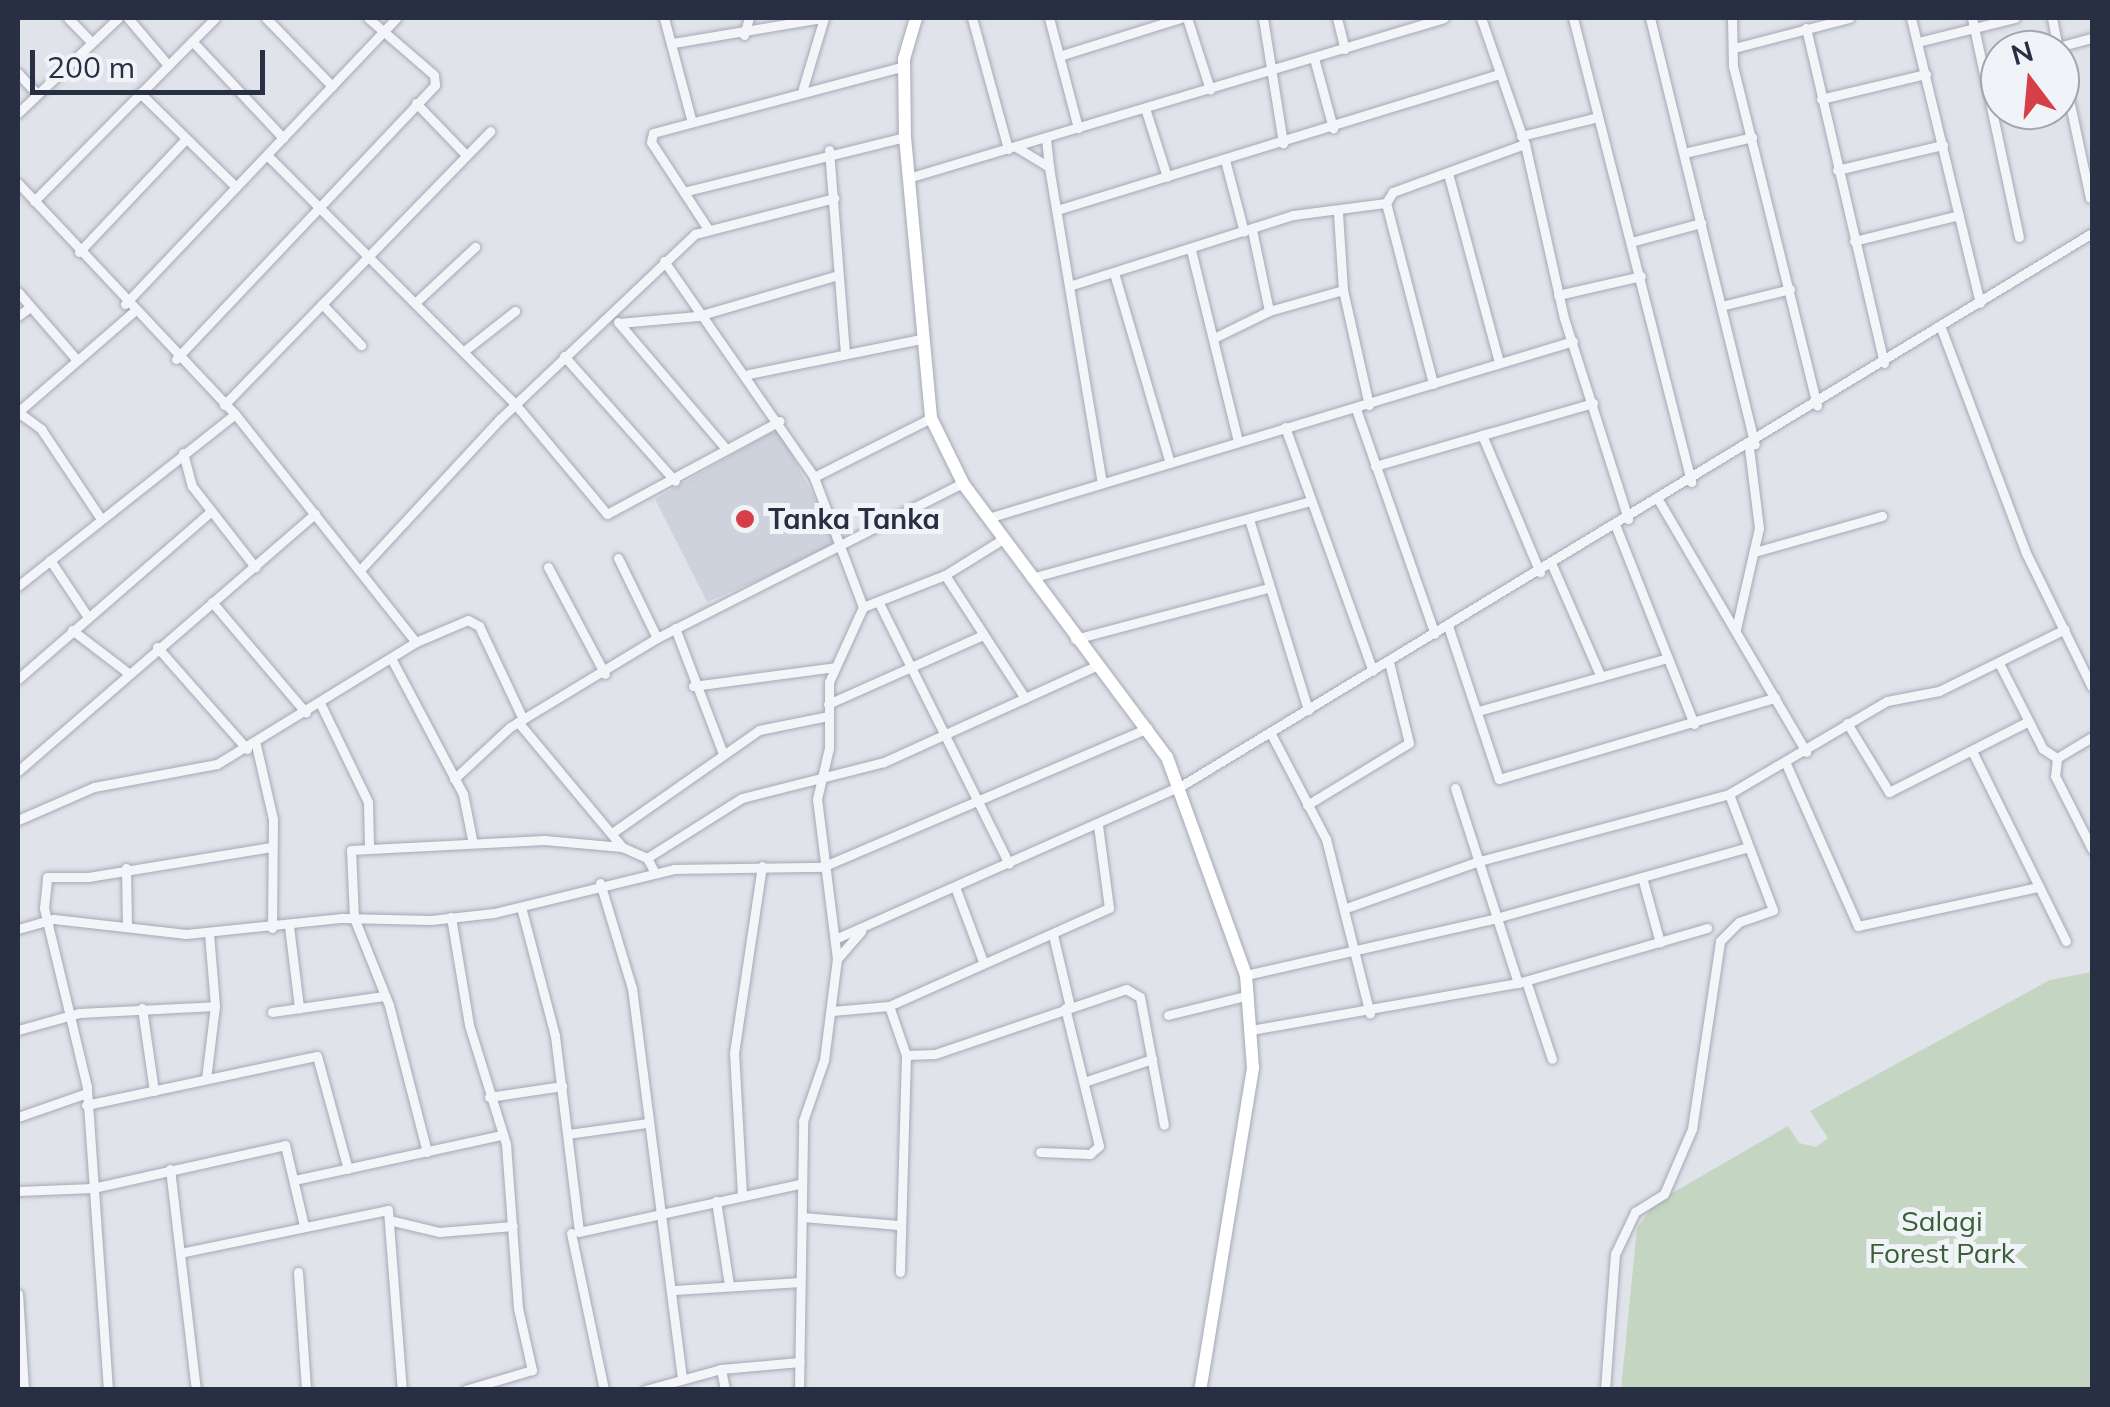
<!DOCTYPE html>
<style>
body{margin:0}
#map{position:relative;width:2110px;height:1407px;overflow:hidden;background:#e0e3ea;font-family:Mulish,sans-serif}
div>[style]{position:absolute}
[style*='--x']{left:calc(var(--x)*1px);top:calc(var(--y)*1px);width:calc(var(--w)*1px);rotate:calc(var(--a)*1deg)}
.built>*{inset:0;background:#ced2dc}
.green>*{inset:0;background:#c4d5c1}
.roads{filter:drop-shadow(0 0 2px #a5a9b5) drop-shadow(0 0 2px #a5a9b5)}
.street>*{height:9px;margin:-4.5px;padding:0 4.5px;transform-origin:4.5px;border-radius:4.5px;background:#f4f5f8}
.secondary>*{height:12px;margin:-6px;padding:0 6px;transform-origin:6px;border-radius:6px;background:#fff}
.dots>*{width:28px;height:28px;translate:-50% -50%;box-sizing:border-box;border:5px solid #f0f3f7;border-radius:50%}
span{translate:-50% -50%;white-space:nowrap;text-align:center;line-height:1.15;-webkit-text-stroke:10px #f0f3f7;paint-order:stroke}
.poi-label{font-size:28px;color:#282f43;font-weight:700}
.left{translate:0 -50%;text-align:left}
.park-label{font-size:28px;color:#395f34}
.frame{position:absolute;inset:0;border:20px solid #282f43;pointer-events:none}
.north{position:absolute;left:1980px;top:30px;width:100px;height:100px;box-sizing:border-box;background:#f0f3f7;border:2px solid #a0a5af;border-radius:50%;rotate:344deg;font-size:28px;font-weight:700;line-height:40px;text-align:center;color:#282f43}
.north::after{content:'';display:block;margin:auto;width:35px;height:45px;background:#d63f48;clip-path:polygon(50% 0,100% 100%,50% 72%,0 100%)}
.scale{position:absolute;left:30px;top:50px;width:235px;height:45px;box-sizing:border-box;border:5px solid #282f43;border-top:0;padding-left:12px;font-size:30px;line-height:35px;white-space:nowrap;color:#282f43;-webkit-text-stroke:8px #f0f3f7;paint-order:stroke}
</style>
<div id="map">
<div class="built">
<i style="clip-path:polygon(778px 429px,836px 538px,829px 550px,707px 602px,655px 499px)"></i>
</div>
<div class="green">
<i style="clip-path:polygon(2092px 972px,2092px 1389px,1621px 1390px,1637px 1228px,1655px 1203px,1788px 1126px,1799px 1143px,1816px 1147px,1828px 1138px,1810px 1111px,2050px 980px)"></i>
</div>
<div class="roads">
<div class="street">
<i style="--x:68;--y:18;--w:33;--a:46"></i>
<i style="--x:128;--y:18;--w:62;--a:49.6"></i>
<i style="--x:266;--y:18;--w:95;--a:45.9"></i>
<i style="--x:664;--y:18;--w:105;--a:75"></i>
<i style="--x:972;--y:18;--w:136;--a:74.6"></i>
<i style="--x:1049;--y:18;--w:114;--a:75.2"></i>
<i style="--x:1187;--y:18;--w:75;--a:72.1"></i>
<i style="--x:1263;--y:18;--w:127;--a:80.9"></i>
<i style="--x:1337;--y:18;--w:32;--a:76"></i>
<i style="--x:1481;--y:18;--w:133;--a:70.8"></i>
<i style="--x:1525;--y:144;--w:178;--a:77.4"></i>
<i style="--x:1564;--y:318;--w:211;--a:72.3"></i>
<i style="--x:1573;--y:18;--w:479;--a:75.7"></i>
<i style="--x:1650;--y:18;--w:439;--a:76.2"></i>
<i style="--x:1732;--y:18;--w:48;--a:88.8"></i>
<i style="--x:1733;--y:66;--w:350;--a:76.1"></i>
<i style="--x:1911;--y:18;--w:293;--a:76.4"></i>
<i style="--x:1972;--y:18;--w:224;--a:77.9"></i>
<i style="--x:2052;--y:18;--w:32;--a:79"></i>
<i style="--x:1806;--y:28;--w:344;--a:76.9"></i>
<i style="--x:744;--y:35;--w:18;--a:-74"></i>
<i style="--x:192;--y:41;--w:133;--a:46.8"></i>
<i style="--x:1918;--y:42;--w:100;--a:-13.9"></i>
<i style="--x:673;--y:43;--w:152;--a:-9.5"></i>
<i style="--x:1738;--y:47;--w:115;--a:-14.6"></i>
<i style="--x:2058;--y:47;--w:35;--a:-15"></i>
<i style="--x:1059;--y:56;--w:127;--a:-17.4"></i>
<i style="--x:2060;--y:57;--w:144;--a:78"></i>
<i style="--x:1314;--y:58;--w:73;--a:74.8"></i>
<i style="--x:18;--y:73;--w:28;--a:48"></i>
<i style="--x:803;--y:88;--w:73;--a:-73.3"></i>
<i style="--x:140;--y:93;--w:134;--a:44.4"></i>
<i style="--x:1821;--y:99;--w:108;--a:-13.4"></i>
<i style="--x:416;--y:103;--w:72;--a:46.1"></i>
<i style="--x:1145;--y:108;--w:72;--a:72.3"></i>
<i style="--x:18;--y:113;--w:138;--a:-43.5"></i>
<i style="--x:1521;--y:136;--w:79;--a:-13.9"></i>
<i style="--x:1046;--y:138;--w:29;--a:84"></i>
<i style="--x:1016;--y:147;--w:39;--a:31"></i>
<i style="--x:1049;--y:167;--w:320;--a:80.5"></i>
<i style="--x:829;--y:150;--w:203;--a:85.5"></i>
<i style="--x:1684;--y:153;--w:70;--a:-13.2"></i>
<i style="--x:267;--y:155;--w:351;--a:45.1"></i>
<i style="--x:515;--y:404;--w:143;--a:50.1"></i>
<i style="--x:607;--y:514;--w:196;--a:-28.3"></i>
<i style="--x:1225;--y:160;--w:74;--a:75.2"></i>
<i style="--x:1837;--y:170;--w:109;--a:-13.3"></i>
<i style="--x:1449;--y:177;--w:192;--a:74.9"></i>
<i style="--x:908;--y:178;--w:559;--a:-16.62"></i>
<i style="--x:18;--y:183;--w:317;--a:46.8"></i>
<i style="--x:235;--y:414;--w:291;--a:51.6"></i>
<i style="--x:687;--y:191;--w:225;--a:-13.9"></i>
<i style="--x:34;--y:201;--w:257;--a:-45.3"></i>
<i style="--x:1386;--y:203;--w:187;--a:75.4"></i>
<i style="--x:1057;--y:210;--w:462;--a:-17.1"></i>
<i style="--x:1338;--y:213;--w:77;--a:86.3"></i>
<i style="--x:1343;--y:290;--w:118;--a:77.3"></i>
<i style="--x:708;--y:229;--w:104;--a:-123.2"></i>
<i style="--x:651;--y:142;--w:9;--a:-77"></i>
<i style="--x:653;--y:133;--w:260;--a:-14.9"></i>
<i style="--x:1252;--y:230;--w:83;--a:78.1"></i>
<i style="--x:1854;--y:241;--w:108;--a:-13.9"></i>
<i style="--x:1631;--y:242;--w:73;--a:-15.2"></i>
<i style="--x:1191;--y:250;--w:198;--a:76.2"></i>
<i style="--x:79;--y:252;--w:156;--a:-46.6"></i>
<i style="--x:664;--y:261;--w:263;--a:55.2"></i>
<i style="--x:1114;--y:273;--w:198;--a:73.6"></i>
<i style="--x:1069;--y:286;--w:235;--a:-17.6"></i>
<i style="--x:1293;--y:215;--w:94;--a:-7.4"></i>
<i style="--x:1386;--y:203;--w:13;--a:-58"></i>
<i style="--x:1393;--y:192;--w:140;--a:-20"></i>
<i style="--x:18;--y:292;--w:90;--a:49.1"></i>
<i style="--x:1558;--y:295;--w:85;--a:-12.9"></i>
<i style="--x:416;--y:302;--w:81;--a:-43"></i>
<i style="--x:125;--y:304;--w:394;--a:-46.5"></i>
<i style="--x:322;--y:304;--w:57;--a:46.4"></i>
<i style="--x:1721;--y:306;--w:71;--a:-13.8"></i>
<i style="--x:18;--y:316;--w:15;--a:-37"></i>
<i style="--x:618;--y:322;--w:167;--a:49.6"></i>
<i style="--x:619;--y:323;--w:79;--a:-5.1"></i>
<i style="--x:698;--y:316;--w:146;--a:-16.3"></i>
<i style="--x:1941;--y:328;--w:241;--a:69.3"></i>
<i style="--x:2026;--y:553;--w:149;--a:63.8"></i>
<i style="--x:1214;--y:338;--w:61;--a:-26.1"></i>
<i style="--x:1269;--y:311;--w:77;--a:-15.8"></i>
<i style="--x:464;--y:351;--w:65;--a:-38.1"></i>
<i style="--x:564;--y:356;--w:167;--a:48.4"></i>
<i style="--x:176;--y:359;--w:377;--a:-46.6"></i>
<i style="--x:435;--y:85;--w:10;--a:-96"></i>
<i style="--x:434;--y:75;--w:87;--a:-139.2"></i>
<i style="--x:749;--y:374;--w:176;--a:-11.5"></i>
<i style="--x:224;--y:405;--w:382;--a:-45.8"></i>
<i style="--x:1356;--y:409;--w:238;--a:70.7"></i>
<i style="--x:18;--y:412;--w:152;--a:-41"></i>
<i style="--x:18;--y:412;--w:29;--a:36"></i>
<i style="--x:41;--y:429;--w:108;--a:56.3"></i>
<i style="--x:1285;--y:427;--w:259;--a:70.2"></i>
<i style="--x:1482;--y:435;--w:149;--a:67.1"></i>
<i style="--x:183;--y:453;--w:34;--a:75"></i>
<i style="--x:192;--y:486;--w:103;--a:52.1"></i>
<i style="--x:1375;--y:466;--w:227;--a:-16.1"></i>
<i style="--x:1659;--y:501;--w:291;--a:59.6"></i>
<i style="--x:988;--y:518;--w:611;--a:-16.83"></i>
<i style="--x:1249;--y:519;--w:200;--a:72.8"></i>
<i style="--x:1616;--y:527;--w:212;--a:68.4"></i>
<i style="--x:1758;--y:551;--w:129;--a:-15.8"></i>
<i style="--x:618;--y:558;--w:89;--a:64"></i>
<i style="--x:50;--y:560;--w:69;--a:56.3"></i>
<i style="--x:1552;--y:565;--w:122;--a:66.4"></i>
<i style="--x:548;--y:567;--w:121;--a:62"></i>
<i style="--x:360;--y:570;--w:206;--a:-47.2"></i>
<i style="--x:500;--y:419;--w:269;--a:-43.5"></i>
<i style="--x:695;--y:234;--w:144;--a:-14.5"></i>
<i style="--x:945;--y:575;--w:147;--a:57"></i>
<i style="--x:1031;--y:578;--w:290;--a:-15.4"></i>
<i style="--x:18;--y:586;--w:277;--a:-38.4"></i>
<i style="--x:212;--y:602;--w:145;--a:49.7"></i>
<i style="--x:880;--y:605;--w:289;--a:63.5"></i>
<i style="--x:863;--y:607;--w:88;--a:-21.3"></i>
<i style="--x:945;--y:575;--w:68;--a:-31.8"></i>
<i style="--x:1448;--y:626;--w:161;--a:71.6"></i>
<i style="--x:1499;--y:779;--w:288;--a:-16.4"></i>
<i style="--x:675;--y:628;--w:132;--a:69.1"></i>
<i style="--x:1736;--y:629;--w:104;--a:-77.2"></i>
<i style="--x:1759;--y:528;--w:81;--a:-97.1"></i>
<i style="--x:72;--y:630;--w:69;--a:37.4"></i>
<i style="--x:1075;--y:639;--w:200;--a:-14.8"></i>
<i style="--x:157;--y:647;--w:136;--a:48.6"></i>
<i style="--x:391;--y:658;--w:154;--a:62.1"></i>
<i style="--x:463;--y:794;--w:46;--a:78.7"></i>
<i style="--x:2000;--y:665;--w:94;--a:62.9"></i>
<i style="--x:2043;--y:749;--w:17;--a:33"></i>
<i style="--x:2057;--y:758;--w:41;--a:-31"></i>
<i style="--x:18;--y:679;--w:256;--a:-41"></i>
<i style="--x:693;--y:686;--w:143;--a:-7.6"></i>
<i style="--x:320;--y:703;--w:110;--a:64.1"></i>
<i style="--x:368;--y:802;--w:45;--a:88.7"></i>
<i style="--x:828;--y:704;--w:170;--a:-24"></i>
<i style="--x:1478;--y:711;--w:197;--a:-15.6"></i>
<i style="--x:518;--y:722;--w:163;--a:50.2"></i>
<i style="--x:1847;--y:723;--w:81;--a:58.7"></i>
<i style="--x:1889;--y:792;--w:155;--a:-26.9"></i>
<i style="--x:1270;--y:732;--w:121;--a:62.4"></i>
<i style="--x:1326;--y:839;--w:180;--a:75.9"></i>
<i style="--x:256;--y:745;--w:76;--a:77.1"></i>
<i style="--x:273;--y:819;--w:109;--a:90.5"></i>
<i style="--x:1972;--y:751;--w:212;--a:63.7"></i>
<i style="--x:2057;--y:758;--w:18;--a:96"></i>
<i style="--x:2055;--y:776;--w:82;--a:63.1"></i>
<i style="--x:1787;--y:766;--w:175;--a:66.1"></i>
<i style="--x:1858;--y:926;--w:185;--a:-12.2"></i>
<i style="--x:18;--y:771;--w:393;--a:-40.9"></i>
<i style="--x:454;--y:779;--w:76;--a:-42.9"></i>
<i style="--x:510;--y:727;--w:172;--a:-31.2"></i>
<i style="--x:657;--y:638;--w:343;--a:-26.9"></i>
<i style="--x:1455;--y:788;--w:205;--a:72.1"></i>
<i style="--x:1307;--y:805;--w:119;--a:-31.3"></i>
<i style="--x:1409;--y:743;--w:83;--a:-103.9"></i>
<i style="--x:18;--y:820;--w:83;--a:-23.5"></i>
<i style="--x:94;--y:787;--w:125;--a:-10.6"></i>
<i style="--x:217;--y:764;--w:233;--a:-31.5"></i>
<i style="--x:416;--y:642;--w:56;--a:-22.9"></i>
<i style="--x:468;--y:620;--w:13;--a:29"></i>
<i style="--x:479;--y:626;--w:103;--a:64.7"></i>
<i style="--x:612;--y:833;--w:179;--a:-35"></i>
<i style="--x:759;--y:730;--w:70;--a:-11.5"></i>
<i style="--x:647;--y:858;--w:112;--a:-32.3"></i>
<i style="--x:742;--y:798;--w:146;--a:-14.2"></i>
<i style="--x:884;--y:762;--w:235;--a:-24.4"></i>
<i style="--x:126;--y:868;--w:59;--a:89"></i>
<i style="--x:1642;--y:877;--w:68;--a:74.7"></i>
<i style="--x:600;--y:883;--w:110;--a:73.1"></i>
<i style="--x:632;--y:988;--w:392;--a:82.7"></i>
<i style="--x:955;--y:887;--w:77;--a:69.4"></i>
<i style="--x:521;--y:907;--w:133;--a:75.2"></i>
<i style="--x:555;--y:1036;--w:197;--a:83"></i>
<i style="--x:579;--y:1232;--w:225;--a:-12.3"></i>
<i style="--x:1349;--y:907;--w:135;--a:-19.5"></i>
<i style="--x:1476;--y:862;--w:262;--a:-15"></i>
<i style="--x:1729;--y:794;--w:183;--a:-30.5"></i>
<i style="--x:1887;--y:701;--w:53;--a:-10.9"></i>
<i style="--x:1939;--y:691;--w:140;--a:-26.2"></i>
<i style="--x:451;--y:917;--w:109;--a:80.5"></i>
<i style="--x:469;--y:1025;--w:125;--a:72.7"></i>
<i style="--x:506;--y:1144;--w:164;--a:85.8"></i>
<i style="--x:518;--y:1308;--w:64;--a:77.3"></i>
<i style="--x:532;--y:1370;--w:70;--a:163.4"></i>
<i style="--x:289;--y:926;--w:83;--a:83"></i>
<i style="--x:18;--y:929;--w:37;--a:-16"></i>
<i style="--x:54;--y:919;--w:133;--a:6.5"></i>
<i style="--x:186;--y:934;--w:157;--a:-5.9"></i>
<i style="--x:342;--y:918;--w:89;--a:1.3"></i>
<i style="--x:431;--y:920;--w:63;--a:-6.3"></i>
<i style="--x:494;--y:913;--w:185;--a:-13.7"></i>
<i style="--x:674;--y:869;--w:148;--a:-0.8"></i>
<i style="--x:822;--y:867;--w:354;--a:-23.1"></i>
<i style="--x:1053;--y:935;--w:74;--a:76.7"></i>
<i style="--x:835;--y:939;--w:378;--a:-23.9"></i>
<i style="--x:1181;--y:786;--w:1066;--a:-31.26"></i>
<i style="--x:837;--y:959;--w:37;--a:-49"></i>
<i style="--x:1246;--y:975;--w:256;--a:-12.8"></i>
<i style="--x:1496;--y:918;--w:262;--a:-15.7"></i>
<i style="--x:1526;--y:981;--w:82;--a:71.6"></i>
<i style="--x:889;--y:1006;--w:52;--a:70.9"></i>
<i style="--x:906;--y:1055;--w:217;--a:91.6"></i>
<i style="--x:142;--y:1008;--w:84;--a:81.8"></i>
<i style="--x:832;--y:1011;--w:57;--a:-5"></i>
<i style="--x:889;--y:1006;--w:241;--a:-24"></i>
<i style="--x:1109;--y:908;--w:83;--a:-97.6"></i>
<i style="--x:272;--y:1012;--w:113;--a:-8.1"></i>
<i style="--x:1168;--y:1015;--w:83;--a:-13.9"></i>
<i style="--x:18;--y:1030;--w:63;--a:-15.6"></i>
<i style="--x:79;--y:1013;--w:136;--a:-2.9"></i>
<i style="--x:1251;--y:1030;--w:271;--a:-10"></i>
<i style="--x:1518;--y:983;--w:197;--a:-16.2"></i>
<i style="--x:906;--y:1055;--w:29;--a:-2"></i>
<i style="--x:935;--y:1054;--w:202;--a:-18.8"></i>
<i style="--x:1126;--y:989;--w:16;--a:30"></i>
<i style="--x:1140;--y:997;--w:130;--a:79.4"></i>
<i style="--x:206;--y:1079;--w:74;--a:-83"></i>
<i style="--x:215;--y:1006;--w:73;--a:-94.7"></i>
<i style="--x:1084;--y:1082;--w:72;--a:-18.7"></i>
<i style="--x:489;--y:1097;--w:74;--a:-8.6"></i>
<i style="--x:86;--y:1105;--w:236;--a:-12"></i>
<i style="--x:317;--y:1056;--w:117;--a:74.7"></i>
<i style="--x:18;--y:1117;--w:73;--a:-19.2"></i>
<i style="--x:568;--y:1134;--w:80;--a:-7.9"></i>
<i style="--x:427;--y:1152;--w:152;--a:-104.5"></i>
<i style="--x:389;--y:1005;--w:94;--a:-111.9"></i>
<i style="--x:354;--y:918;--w:68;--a:-92.5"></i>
<i style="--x:351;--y:850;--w:193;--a:-3"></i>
<i style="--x:544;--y:840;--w:78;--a:5.1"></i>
<i style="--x:622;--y:847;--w:27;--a:24"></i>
<i style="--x:647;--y:858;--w:17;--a:62"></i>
<i style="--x:1040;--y:1152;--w:50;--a:2.3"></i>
<i style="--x:1090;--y:1154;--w:12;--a:-42"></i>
<i style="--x:1099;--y:1146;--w:142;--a:-103.8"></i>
<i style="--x:170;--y:1169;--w:223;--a:83.3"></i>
<i style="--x:295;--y:1180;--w:212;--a:-12.3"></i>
<i style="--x:18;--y:1191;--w:75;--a:-2.3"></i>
<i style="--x:93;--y:1188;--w:197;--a:-12.6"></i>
<i style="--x:285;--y:1145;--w:83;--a:76.8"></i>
<i style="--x:742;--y:1195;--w:142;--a:-93.2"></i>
<i style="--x:734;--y:1053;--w:189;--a:-81.5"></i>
<i style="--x:716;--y:1201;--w:85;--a:81.2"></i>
<i style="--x:802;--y:1217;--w:96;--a:4.8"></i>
<i style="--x:389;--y:1220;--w:51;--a:13.5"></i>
<i style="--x:439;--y:1232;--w:74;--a:-4.6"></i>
<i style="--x:571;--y:1233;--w:160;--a:78.1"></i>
<i style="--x:185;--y:1252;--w:207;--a:-11.7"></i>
<i style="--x:388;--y:1210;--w:181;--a:85.6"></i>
<i style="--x:298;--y:1272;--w:118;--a:86.1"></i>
<i style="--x:675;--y:1290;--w:125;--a:-3.7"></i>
<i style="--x:18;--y:1294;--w:96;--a:86.4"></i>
<i style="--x:721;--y:1369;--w:21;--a:79"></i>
<i style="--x:108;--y:1390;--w:304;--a:-94"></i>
<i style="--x:87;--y:1087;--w:184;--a:-103.5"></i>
<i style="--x:44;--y:908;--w:31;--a:-84"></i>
<i style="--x:47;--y:877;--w:41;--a:0"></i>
<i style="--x:88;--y:877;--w:186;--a:-9.3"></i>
<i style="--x:645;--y:1390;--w:79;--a:-15.4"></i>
<i style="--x:721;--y:1369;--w:79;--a:-5.1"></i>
<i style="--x:799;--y:1390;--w:269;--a:-89.1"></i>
<i style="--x:803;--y:1121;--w:65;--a:-71"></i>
<i style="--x:824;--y:1060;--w:102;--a:-82.7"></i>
<i style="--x:837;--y:959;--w:161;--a:-97.1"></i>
<i style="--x:817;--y:799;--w:52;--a:-76.8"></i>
<i style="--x:829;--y:748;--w:66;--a:-90"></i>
<i style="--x:829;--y:682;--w:82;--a:-65.6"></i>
<i style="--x:863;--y:607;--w:139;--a:-110.7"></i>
<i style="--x:814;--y:477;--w:131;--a:-26.8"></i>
<i style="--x:1605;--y:1390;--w:136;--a:-85.8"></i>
<i style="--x:1615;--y:1254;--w:47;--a:-64.5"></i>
<i style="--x:1635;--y:1212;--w:34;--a:-32"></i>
<i style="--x:1664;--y:1194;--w:71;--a:-66.7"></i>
<i style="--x:1692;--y:1129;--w:190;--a:-81.5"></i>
<i style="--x:1720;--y:941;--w:27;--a:-45"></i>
<i style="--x:1739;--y:922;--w:36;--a:-19"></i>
<i style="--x:1773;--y:910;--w:124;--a:-110.8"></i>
</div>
<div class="secondary">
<i style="--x:916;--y:18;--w:43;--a:106.3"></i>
<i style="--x:904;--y:59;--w:78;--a:89.3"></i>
<i style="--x:905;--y:137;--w:282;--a:84.7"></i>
<i style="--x:931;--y:418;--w:75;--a:63.8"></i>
<i style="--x:964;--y:485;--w:339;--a:53.3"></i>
<i style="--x:1167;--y:757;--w:232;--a:70.1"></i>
<i style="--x:1246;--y:975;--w:93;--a:85.7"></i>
<i style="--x:1253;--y:1068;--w:326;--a:99.3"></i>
</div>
</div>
<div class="dots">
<i style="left:745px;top:519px;background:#d63f48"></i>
</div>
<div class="poi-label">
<span class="left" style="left:768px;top:519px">Tanka Tanka</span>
</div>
<div class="park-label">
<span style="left:1942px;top:1237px">Salagi<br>Forest Park</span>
</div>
<div class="frame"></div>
<div class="north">N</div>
<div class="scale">200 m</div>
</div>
